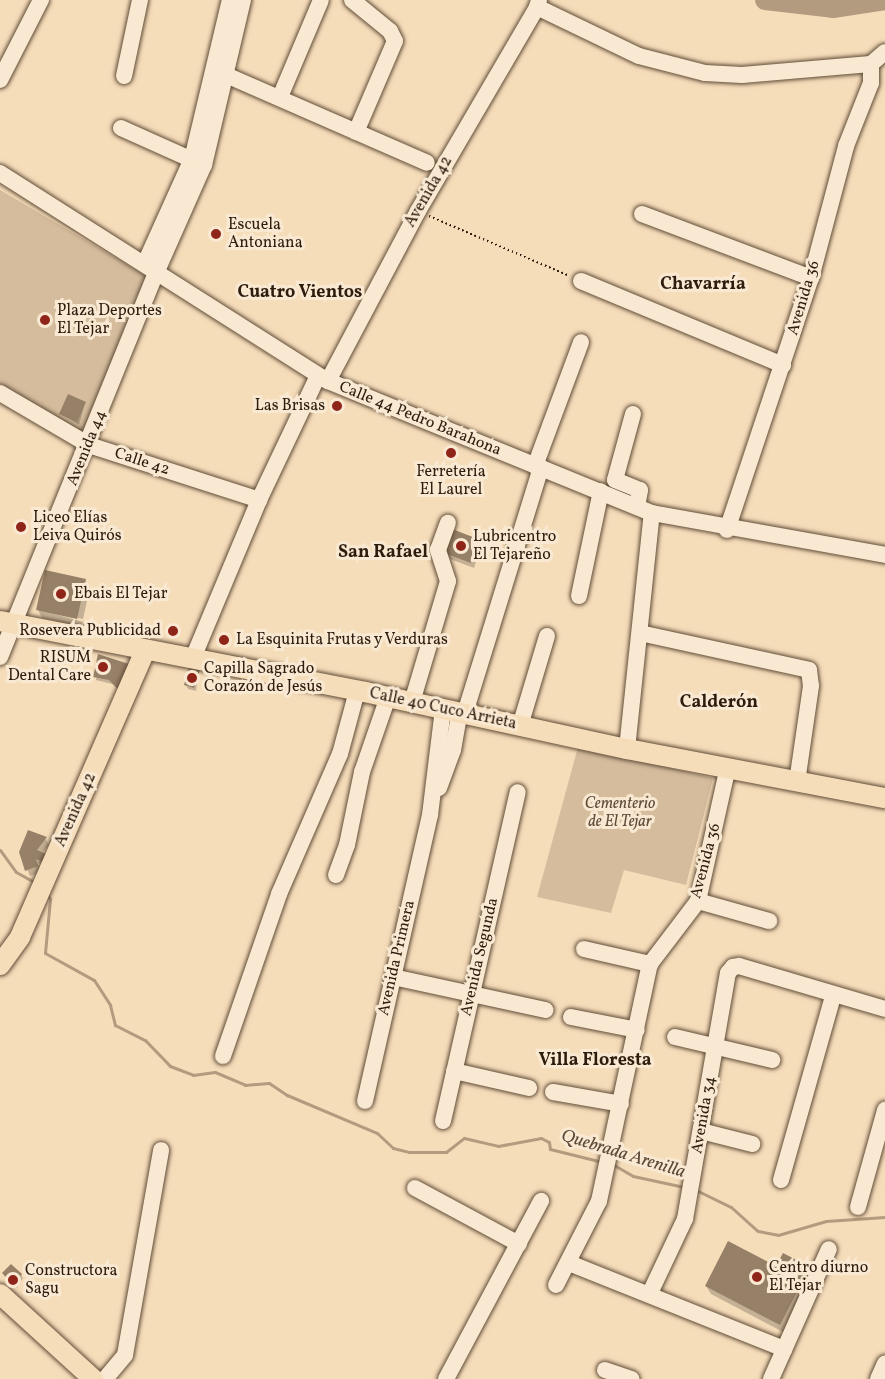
<!DOCTYPE html>
<meta charset="utf-8">
<style>
body{margin:0}
#map{position:relative;width:885px;height:1379px;overflow:hidden;background:#f6ddba;font-family:Vollkorn,serif}
div>[style]{position:absolute}
[style*='--x']{left:calc(var(--x)*1px);top:calc(var(--y)*1px);width:calc(var(--w)*1px);rotate:calc(var(--a)*1deg)}
.green>*{inset:0;background:#d4bc9d}
.shadow>*{inset:0;background:#0003}
.stream>*{height:3px;margin:-1.5px;padding:0 1.5px;transform-origin:1.5px;border-radius:1.5px;background:#b29b7f}
.river>*{height:20px;margin:-10px;padding:0 10px;transform-origin:10px;border-radius:10px;background:#b29b7f}
.building>*{inset:0;background:#968067}
.path>*{height:2px;margin-top:-1px;transform-origin:0;background:repeating-linear-gradient(90deg,#2e1c0d 0 1.5px,transparent 0 4.5px)}
.roads{filter:drop-shadow(0 0 2px #604c38) drop-shadow(0 0 2px #604c38)}
.minor>*{height:16px;margin:-8px;padding:0 8px;transform-origin:8px;border-radius:8px;background:#f9e9d2}
.major>*{height:20px;margin:-10px;padding:0 10px;transform-origin:10px;border-radius:10px;background:#f6ddba}
.dots>*{width:16px;height:16px;translate:-50% -50%;box-sizing:border-box;border:3px solid #f9e9d2;border-radius:50%}
span{translate:-50% -50%;white-space:nowrap;text-align:center;line-height:1.15;-webkit-text-stroke:6px #f9e9d2;paint-order:stroke}
.street-label{font-size:16px;color:#2e1c0d}
.poi-label{font-size:16px;color:#2e1c0d}
.left{translate:0 -50%;text-align:left}
.right{translate:-100% -50%;text-align:right}
.park-label{font-size:16px;color:#604c38;font-style:italic}
.neighbourhood-label{font-size:18px;color:#2e1c0d;font-weight:700}
.water-label{font-size:18px;color:#5c4835;font-style:italic}
</style>
<div id="map">
<div class="green">
<i style="clip-path:polygon(0 190px,148px 277px,82px 434px,0 386px)"></i>
<i style="clip-path:polygon(578px 747px,713px 778px,686px 885px,624px 870px,611px 913px,537px 897px)"></i>
</div>
<div class="shadow">
<i style="clip-path:polygon(85px 403px,79px 425px,61px 414px)"></i>
<i style="clip-path:polygon(477px 540px,481px 546px,474px 568px,450px 559px,446px 553px)"></i>
<i style="clip-path:polygon(85px 580px,90px 588px,83px 619px,41px 610px,83px 622px,81px 627px,42px 618px,38px 610px)"></i>
<i style="clip-path:polygon(99px 656px,122px 692px,112px 684px,96px 680px)"></i>
<i style="clip-path:polygon(199px 671px,196px 691px,188px 689px,186px 685px)"></i>
<i style="clip-path:polygon(46px 839px,49px 845px,41px 854px,46px 867px,38px 863px,41px 872px,30px 876px,20px 852px)"></i>
<i style="clip-path:polygon(777px 1268px,809px 1268px,814px 1276px,785px 1333px,711px 1294px,706px 1286px)"></i>
<i style="clip-path:polygon(21px 1275px,23px 1278px,17px 1288px,6px 1277px)"></i>
</div>
<div class="stream">
<i style="--x:0;--y:850;--w:27;--a:54"></i>
<i style="--x:16;--y:872;--w:23;--a:29"></i>
<i style="--x:47;--y:893;--w:7;--a:63"></i>
<i style="--x:50;--y:899;--w:54;--a:95.3"></i>
<i style="--x:45;--y:953;--w:56;--a:28.9"></i>
<i style="--x:94;--y:980;--w:30;--a:57"></i>
<i style="--x:110;--y:1005;--w:21;--a:76"></i>
<i style="--x:115;--y:1025;--w:34;--a:27"></i>
<i style="--x:145;--y:1040;--w:36;--a:46"></i>
<i style="--x:170;--y:1066;--w:25;--a:21"></i>
<i style="--x:193;--y:1075;--w:22;--a:-8"></i>
<i style="--x:215;--y:1072;--w:33;--a:23"></i>
<i style="--x:245;--y:1085;--w:24;--a:-5"></i>
<i style="--x:269;--y:1083;--w:22;--a:34"></i>
<i style="--x:287;--y:1095;--w:98;--a:22.9"></i>
<i style="--x:377;--y:1133;--w:22;--a:43"></i>
<i style="--x:393;--y:1148;--w:16;--a:14"></i>
<i style="--x:409;--y:1152;--w:37;--a:0"></i>
<i style="--x:446;--y:1152;--w:23;--a:-38"></i>
<i style="--x:464;--y:1138;--w:35;--a:13"></i>
<i style="--x:498;--y:1146;--w:44;--a:-10.5"></i>
<i style="--x:541;--y:1138;--w:9;--a:27"></i>
<i style="--x:549;--y:1142;--w:7;--a:82"></i>
<i style="--x:550;--y:1149;--w:54;--a:14"></i>
<i style="--x:614;--y:1165;--w:22;--a:30"></i>
<i style="--x:633;--y:1176;--w:52;--a:12.2"></i>
<i style="--x:696;--y:1190;--w:39;--a:26"></i>
<i style="--x:731;--y:1207;--w:36;--a:42"></i>
<i style="--x:758;--y:1231;--w:20;--a:11"></i>
<i style="--x:778;--y:1235;--w:50;--a:-16.3"></i>
<i style="--x:826;--y:1221;--w:59;--a:-3.9"></i>
</div>
<div class="river">
<i style="--x:765;--y:0;--w:68;--a:6.7"></i>
<i style="--x:833;--y:8;--w:53;--a:-8.7"></i>
</div>
<div class="building">
<i style="clip-path:polygon(68px 394px,86px 402px,77px 422px,59px 414px)"></i>
<i style="clip-path:polygon(452px 529px,478px 539px,471px 563px,444px 553px)"></i>
<i style="clip-path:polygon(45px 570px,86px 579px,77px 619px,36px 610px)"></i>
<i style="clip-path:polygon(98px 654px,132px 665px,119px 690px,109px 680px,93px 677px)"></i>
<i style="clip-path:polygon(189px 667px,200px 670px,194px 688px,184px 685px)"></i>
<i style="clip-path:polygon(28px 830px,47px 837px,37px 850px,46px 854px,43px 862px,36px 859px,38px 866px,25px 871px,19px 852px)"></i>
<i style="clip-path:polygon(728px 1241px,776px 1266px,783px 1253px,810px 1267px,780px 1325px,705px 1286px)"></i>
<i style="clip-path:polygon(11px 1264px,22px 1274px,14px 1286px,2px 1273px)"></i>
</div>
<div class="path">
<i style="--x:429;--y:216;--w:153;--a:23.1"></i>
</div>
<div class="roads">
<div class="minor">
<i style="--x:352;--y:0;--w:49;--a:39.2"></i>
<i style="--x:390;--y:31;--w:11;--a:63"></i>
<i style="--x:395;--y:41;--w:99;--a:113.2"></i>
<i style="--x:539;--y:0;--w:7;--a:106"></i>
<i style="--x:537;--y:7;--w:113;--a:25.7"></i>
<i style="--x:639;--y:56;--w:68;--a:14.4"></i>
<i style="--x:705;--y:73;--w:37;--a:3"></i>
<i style="--x:742;--y:75;--w:129;--a:-4.9"></i>
<i style="--x:871;--y:64;--w:18;--a:-41"></i>
<i style="--x:226;--y:75;--w:219;--a:23.6"></i>
<i style="--x:124;--y:76;--w:78;--a:-78.1"></i>
<i style="--x:0;--y:80;--w:90;--a:-62.9"></i>
<i style="--x:280;--y:97;--w:105;--a:-67.1"></i>
<i style="--x:121;--y:128;--w:88;--a:24.2"></i>
<i style="--x:0;--y:173;--w:388;--a:32.4"></i>
<i style="--x:328;--y:381;--w:350;--a:22.2"></i>
<i style="--x:652;--y:513;--w:237;--a:10.2"></i>
<i style="--x:642;--y:214;--w:181;--a:20.7"></i>
<i style="--x:145;--y:263;--w:114;--a:-65.7"></i>
<i style="--x:192;--y:159;--w:163;--a:-76.6"></i>
<i style="--x:581;--y:281;--w:219;--a:22.6"></i>
<i style="--x:328;--y:381;--w:192;--a:-62.1"></i>
<i style="--x:418;--y:211;--w:236;--a:-59.7"></i>
<i style="--x:0;--y:393;--w:103;--a:30.3"></i>
<i style="--x:89;--y:445;--w:179;--a:17.9"></i>
<i style="--x:633;--y:414;--w:68;--a:105.3"></i>
<i style="--x:615;--y:480;--w:27;--a:22"></i>
<i style="--x:640;--y:490;--w:17;--a:100"></i>
<i style="--x:535;--y:466;--w:132;--a:-69.6"></i>
<i style="--x:727;--y:530;--w:266;--a:-71.6"></i>
<i style="--x:811;--y:278;--w:137;--a:-75.1"></i>
<i style="--x:846;--y:146;--w:68;--a:-68.4"></i>
<i style="--x:871;--y:83;--w:19;--a:-90"></i>
<i style="--x:579;--y:596;--w:107;--a:-78.2"></i>
<i style="--x:640;--y:633;--w:173;--a:12.3"></i>
<i style="--x:809;--y:670;--w:16;--a:83"></i>
<i style="--x:811;--y:686;--w:97;--a:98.3"></i>
<i style="--x:0;--y:657;--w:417;--a:-67.9"></i>
<i style="--x:157;--y:271;--w:116;--a:-66.1"></i>
<i style="--x:204;--y:165;--w:170;--a:-76.7"></i>
<i style="--x:193;--y:658;--w:171;--a:-67.3"></i>
<i style="--x:259;--y:500;--w:137;--a:-64.6"></i>
<i style="--x:412;--y:702;--w:126;--a:-73.4"></i>
<i style="--x:448;--y:581;--w:33;--a:-108"></i>
<i style="--x:438;--y:550;--w:29;--a:-70"></i>
<i style="--x:465;--y:713;--w:257;--a:-72.8"></i>
<i style="--x:520;--y:726;--w:94;--a:-73.3"></i>
<i style="--x:627;--y:749;--w:237;--a:-84"></i>
<i style="--x:439;--y:788;--w:40;--a:-69.8"></i>
<i style="--x:453;--y:750;--w:39;--a:-80"></i>
<i style="--x:336;--y:875;--w:32;--a:-70"></i>
<i style="--x:347;--y:845;--w:75;--a:-78.4"></i>
<i style="--x:362;--y:772;--w:79;--a:-70.9"></i>
<i style="--x:698;--y:901;--w:74;--a:15.7"></i>
<i style="--x:584;--y:949;--w:68;--a:12.8"></i>
<i style="--x:393;--y:977;--w:156;--a:12.2"></i>
<i style="--x:571;--y:1017;--w:67;--a:11.1"></i>
<i style="--x:675;--y:1037;--w:100;--a:13.3"></i>
<i style="--x:223;--y:1056;--w:171;--a:-70.9"></i>
<i style="--x:279;--y:894;--w:153;--a:-66.5"></i>
<i style="--x:340;--y:754;--w:65;--a:-74.9"></i>
<i style="--x:454;--y:1071;--w:77;--a:12.8"></i>
<i style="--x:553;--y:1092;--w:69;--a:10"></i>
<i style="--x:365;--y:1101;--w:293;--a:-77.2"></i>
<i style="--x:430;--y:815;--w:107;--a:-83"></i>
<i style="--x:443;--y:1121;--w:337;--a:-77.2"></i>
<i style="--x:701;--y:1131;--w:53;--a:14.3"></i>
<i style="--x:781;--y:1180;--w:191;--a:-74.2"></i>
<i style="--x:415;--y:1188;--w:118;--a:28.3"></i>
<i style="--x:858;--y:1207;--w:101;--a:-74.4"></i>
<i style="--x:569;--y:1263;--w:232;--a:21.8"></i>
<i style="--x:556;--y:1285;--w:94;--a:-62.9"></i>
<i style="--x:599;--y:1201;--w:242;--a:-77.9"></i>
<i style="--x:650;--y:964;--w:79;--a:-52.7"></i>
<i style="--x:698;--y:901;--w:137;--a:-77.4"></i>
<i style="--x:650;--y:1293;--w:82;--a:-64.7"></i>
<i style="--x:685;--y:1219;--w:250;--a:-80.1"></i>
<i style="--x:728;--y:973;--w:8;--a:-50"></i>
<i style="--x:733;--y:967;--w:6;--a:-9"></i>
<i style="--x:739;--y:966;--w:152;--a:16.4"></i>
<i style="--x:605;--y:1370;--w:28;--a:19"></i>
<i style="--x:105;--y:1379;--w:31;--a:-50"></i>
<i style="--x:125;--y:1355;--w:208;--a:-80"></i>
<i style="--x:446;--y:1379;--w:202;--a:-61.9"></i>
<i style="--x:771;--y:1379;--w:142;--a:-66"></i>
<i style="--x:878;--y:1379;--w:17;--a:-66"></i>
</div>
<div class="major">
<i style="--x:0;--y:621;--w:372;--a:11"></i>
<i style="--x:365;--y:692;--w:268;--a:12.3"></i>
<i style="--x:627;--y:749;--w:263;--a:10.8"></i>
<i style="--x:0;--y:965;--w:34;--a:-54"></i>
<i style="--x:20;--y:937;--w:312;--a:-66.4"></i>
<i style="--x:0;--y:1294;--w:126;--a:42.4"></i>
</div>
</div>
<div class="dots">
<i style="left:216px;top:234px;background:#8f2418"></i>
<i style="left:45px;top:320px;background:#8f2418"></i>
<i style="left:337px;top:406px;background:#8f2418"></i>
<i style="left:451px;top:453px;background:#8f2418"></i>
<i style="left:21px;top:527px;background:#8f2418"></i>
<i style="left:461px;top:546px;background:#8f2418"></i>
<i style="left:61px;top:594px;background:#8f2418"></i>
<i style="left:173px;top:631px;background:#8f2418"></i>
<i style="left:224px;top:640px;background:#8f2418"></i>
<i style="left:103px;top:667px;background:#8f2418"></i>
<i style="left:192px;top:678px;background:#8f2418"></i>
<i style="left:757px;top:1277px;background:#8f2418"></i>
<i style="left:13px;top:1280px;background:#8f2418"></i>
</div>
<div class="street-label">
<span style="left:429px;top:192px;rotate:-60deg">Avenida 42</span>
<span style="left:804px;top:298px;rotate:-73deg">Avenida 36</span>
<span style="left:420px;top:419px;rotate:22deg">Calle 44 Pedro Barahona</span>
<span style="left:87px;top:448px;rotate:-68deg">Avenida 44</span>
<span style="left:142px;top:462px;rotate:18deg">Calle 42</span>
<span style="left:443px;top:709px;rotate:12deg">Calle 40 Cuco Arrieta</span>
<span style="left:76px;top:810px;rotate:-66deg">Avenida 42</span>
<span style="left:706px;top:861px;rotate:-75deg">Avenida 36</span>
<span style="left:480px;top:957px;rotate:-77deg">Avenida Segunda</span>
<span style="left:397px;top:958px;rotate:-77deg">Avenida Primera</span>
<span style="left:704px;top:1115px;rotate:-80deg">Avenida 34</span>
</div>
<div class="poi-label">
<span class="left" style="left:228px;top:234px">Escuela<br>Antoniana</span>
<span class="left" style="left:57px;top:320px">Plaza Deportes<br>El Tejar</span>
<span class="right" style="left:325px;top:406px">Las Brisas</span>
<span style="left:451px;top:481px">Ferretería<br>El Laurel</span>
<span class="left" style="left:33px;top:527px">Liceo Elías<br>Leiva Quirós</span>
<span class="left" style="left:473px;top:546px">Lubricentro<br>El Tejareño</span>
<span class="left" style="left:74px;top:594px">Ebais El Tejar</span>
<span class="right" style="left:161px;top:631px">Rosevera Publicidad</span>
<span class="left" style="left:236px;top:640px">La Esquinita Frutas y Verduras</span>
<span class="right" style="left:91px;top:667px">RISUM<br>Dental Care</span>
<span class="left" style="left:204px;top:678px">Capilla Sagrado<br>Corazón de Jesús</span>
<span class="left" style="left:769px;top:1277px">Centro diurno<br>El Tejar</span>
<span class="left" style="left:25px;top:1280px">Constructora<br>Sagu</span>
</div>
<div class="park-label">
<span style="left:620px;top:813px">Cementerio<br>de El Tejar</span>
</div>
<div class="neighbourhood-label">
<span style="left:703px;top:285px">Chavarría</span>
<span style="left:300px;top:293px">Cuatro Vientos</span>
<span style="left:383px;top:553px">San Rafael</span>
<span style="left:719px;top:703px">Calderón</span>
<span style="left:595px;top:1061px">Villa Floresta</span>
</div>
<div class="water-label">
<span style="left:623px;top:1155px;rotate:17deg">Quebrada Arenilla</span>
</div>
</div>
